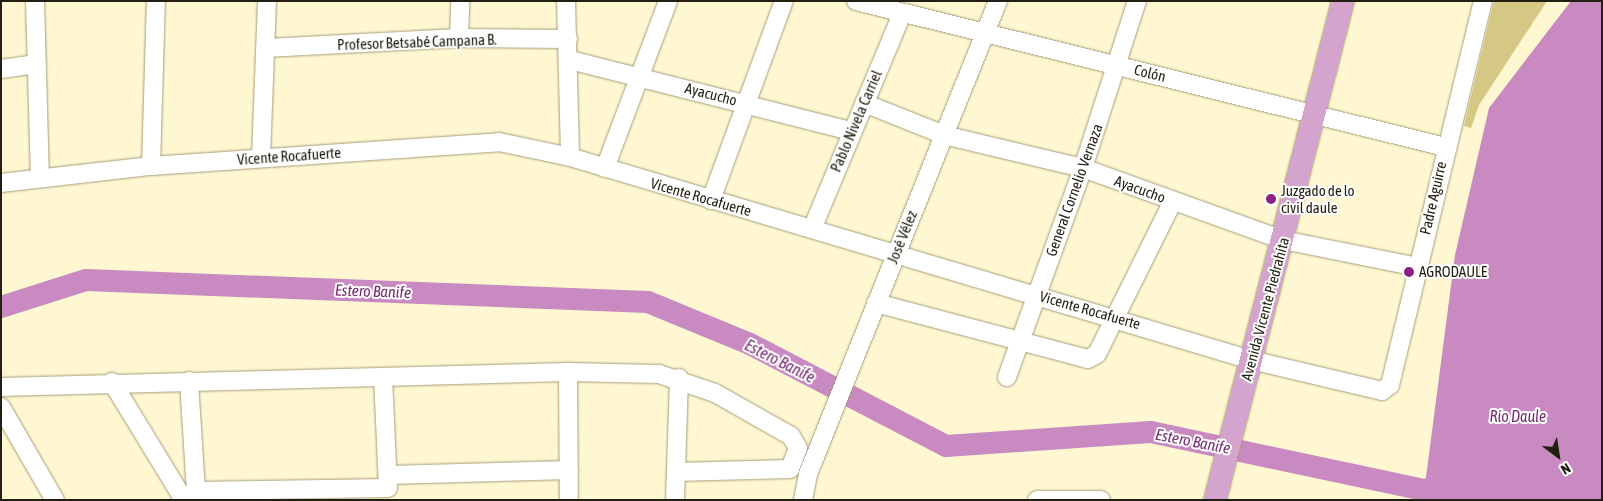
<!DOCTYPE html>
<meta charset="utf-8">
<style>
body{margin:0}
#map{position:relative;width:1603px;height:501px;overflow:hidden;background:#fef7d1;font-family:"Asap Condensed",sans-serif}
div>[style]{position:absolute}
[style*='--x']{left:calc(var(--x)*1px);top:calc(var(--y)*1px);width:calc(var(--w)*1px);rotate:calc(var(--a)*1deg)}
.green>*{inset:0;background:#d5c885}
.water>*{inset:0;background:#c98ac1}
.river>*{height:22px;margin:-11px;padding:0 11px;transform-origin:11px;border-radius:11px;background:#c98ac1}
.roads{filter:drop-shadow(0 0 1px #a49e7a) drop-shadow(0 0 1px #a49e7a)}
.minor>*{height:18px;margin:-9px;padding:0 9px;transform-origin:9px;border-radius:9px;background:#fff}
.major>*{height:22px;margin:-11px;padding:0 11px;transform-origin:11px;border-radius:11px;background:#d4a4ce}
.dots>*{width:14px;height:14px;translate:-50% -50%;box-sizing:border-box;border:2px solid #fff;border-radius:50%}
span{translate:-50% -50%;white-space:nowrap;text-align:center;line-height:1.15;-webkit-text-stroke:4px #fff;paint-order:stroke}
.street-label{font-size:15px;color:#211f11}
.poi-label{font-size:15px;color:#211f11}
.left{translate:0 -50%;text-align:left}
.water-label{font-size:16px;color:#772c70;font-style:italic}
.frame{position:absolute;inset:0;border:2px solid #211f11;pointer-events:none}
.north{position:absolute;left:1533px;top:431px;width:50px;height:50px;-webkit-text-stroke:4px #fff;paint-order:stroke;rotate:149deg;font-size:14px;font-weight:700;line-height:20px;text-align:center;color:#211f11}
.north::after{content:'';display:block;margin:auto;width:18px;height:22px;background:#211f11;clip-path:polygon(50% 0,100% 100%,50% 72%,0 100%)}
</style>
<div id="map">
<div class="green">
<i style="clip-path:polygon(1494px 1px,1547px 1px,1479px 105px,1471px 128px,1464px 126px)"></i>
</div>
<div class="water">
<i style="clip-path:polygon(1571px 1px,1602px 1px,1602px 500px,1423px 500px,1455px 255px,1489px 108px)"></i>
</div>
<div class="river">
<i style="--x:1;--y:307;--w:89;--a:-17.6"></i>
<i style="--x:86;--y:280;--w:562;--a:2.24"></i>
<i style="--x:648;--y:302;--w:110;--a:22.4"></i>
<i style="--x:750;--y:344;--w:221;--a:27.5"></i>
<i style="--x:946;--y:446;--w:205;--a:-3.9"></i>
<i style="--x:1151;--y:432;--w:278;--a:12"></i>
<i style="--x:1423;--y:490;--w:30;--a:-9"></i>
</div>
<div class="roads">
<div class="minor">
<i style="--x:35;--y:1;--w:177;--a:88.4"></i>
<i style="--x:566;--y:1;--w:156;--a:88.5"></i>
<i style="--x:856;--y:1;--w:607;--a:13.92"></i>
<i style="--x:459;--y:38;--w:37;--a:-88"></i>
<i style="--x:266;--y:48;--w:193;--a:-3"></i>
<i style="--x:459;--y:38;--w:109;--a:0.5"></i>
<i style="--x:570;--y:60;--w:290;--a:14.2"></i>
<i style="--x:1;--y:69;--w:36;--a:-8"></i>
<i style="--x:864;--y:103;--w:86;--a:21.8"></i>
<i style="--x:944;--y:135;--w:143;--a:13.4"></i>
<i style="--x:1083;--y:168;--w:213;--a:19.8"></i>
<i style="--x:1283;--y:240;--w:138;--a:11.3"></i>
<i style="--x:261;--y:157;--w:156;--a:-87.8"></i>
<i style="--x:151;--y:166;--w:165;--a:-88.3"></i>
<i style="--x:605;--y:168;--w:178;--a:-69.3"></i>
<i style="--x:1;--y:183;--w:151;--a:-6.5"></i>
<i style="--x:151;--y:166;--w:349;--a:-3.9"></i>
<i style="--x:499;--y:142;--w:73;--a:11.9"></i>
<i style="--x:570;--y:157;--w:711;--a:16.6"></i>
<i style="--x:1251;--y:360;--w:135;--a:13.3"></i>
<i style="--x:1382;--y:391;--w:10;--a:-37"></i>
<i style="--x:1390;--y:385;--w:395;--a:-76.4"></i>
<i style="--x:711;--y:200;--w:212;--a:-69.9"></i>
<i style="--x:812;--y:229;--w:233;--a:-67.3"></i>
<i style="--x:876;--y:303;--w:219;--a:14.8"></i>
<i style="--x:1088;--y:359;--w:10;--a:-29"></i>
<i style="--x:1097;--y:354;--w:171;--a:-63.6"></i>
<i style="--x:568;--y:372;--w:128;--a:89.6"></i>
<i style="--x:383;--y:377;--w:110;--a:87.4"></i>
<i style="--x:1007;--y:377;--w:222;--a:-70"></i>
<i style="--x:1083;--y:168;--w:176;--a:-72.1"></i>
<i style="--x:189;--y:381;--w:110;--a:86.4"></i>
<i style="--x:112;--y:382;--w:138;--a:58.6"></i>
<i style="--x:1;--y:387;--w:567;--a:-1.52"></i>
<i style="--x:568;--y:372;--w:91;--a:1.3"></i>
<i style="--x:659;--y:374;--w:59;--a:18.7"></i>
<i style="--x:715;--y:393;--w:87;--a:29.5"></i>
<i style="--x:791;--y:436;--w:14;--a:60"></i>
<i style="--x:798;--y:448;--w:22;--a:111"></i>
<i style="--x:790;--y:469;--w:114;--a:178.5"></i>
<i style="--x:1;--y:407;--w:108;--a:59.9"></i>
<i style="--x:388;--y:475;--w:181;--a:-1.6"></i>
<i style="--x:183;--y:500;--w:16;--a:-35"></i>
<i style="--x:196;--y:491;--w:192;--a:-0.9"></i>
<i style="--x:675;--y:500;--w:122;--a:-88.1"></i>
<i style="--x:803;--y:500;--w:26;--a:-79"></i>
<i style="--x:808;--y:474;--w:510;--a:-68.12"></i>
<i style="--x:1037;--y:500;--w:64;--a:0"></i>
</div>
<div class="major">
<i style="--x:1215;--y:500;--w:515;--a:-75.61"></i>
</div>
</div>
<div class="dots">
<i style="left:1271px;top:199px;background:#8c2084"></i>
<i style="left:1409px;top:272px;background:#8c2084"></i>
</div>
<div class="street-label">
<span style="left:417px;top:42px;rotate:-2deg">Profesor Betsabé Campana B.</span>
<span style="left:1150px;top:73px;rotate:14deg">Colón</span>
<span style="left:711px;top:94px;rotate:14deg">Ayacucho</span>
<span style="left:856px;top:121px;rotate:-67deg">Pablo Nivela Carriel</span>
<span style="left:289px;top:156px;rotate:-4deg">Vicente Rocafuerte</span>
<span style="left:1140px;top:189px;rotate:20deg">Ayacucho</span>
<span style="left:1074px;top:190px;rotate:-70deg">General Cornelio Vernaza</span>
<span style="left:701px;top:197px;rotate:16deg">Vicente Rocafuerte</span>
<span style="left:1433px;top:198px;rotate:-77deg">Padre Aguirre</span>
<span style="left:902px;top:237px;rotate:-68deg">José Vélez</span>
<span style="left:1265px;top:309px;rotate:-75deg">Avenida Vicente Piedrahíta</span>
<span style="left:1090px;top:310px;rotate:16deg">Vicente Rocafuerte</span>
</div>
<div class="poi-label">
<span class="left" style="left:1281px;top:199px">Juzgado de lo<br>civil daule</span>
<span class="left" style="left:1419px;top:272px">AGRODAULE</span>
</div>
<div class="water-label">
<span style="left:373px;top:291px;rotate:2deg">Estero Banife</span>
<span style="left:780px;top:361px;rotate:27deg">Estero Banife</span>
<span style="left:1518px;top:416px">Río Daule</span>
<span style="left:1193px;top:441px;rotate:11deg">Estero Banife</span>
</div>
<div class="frame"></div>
<div class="north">N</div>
</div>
